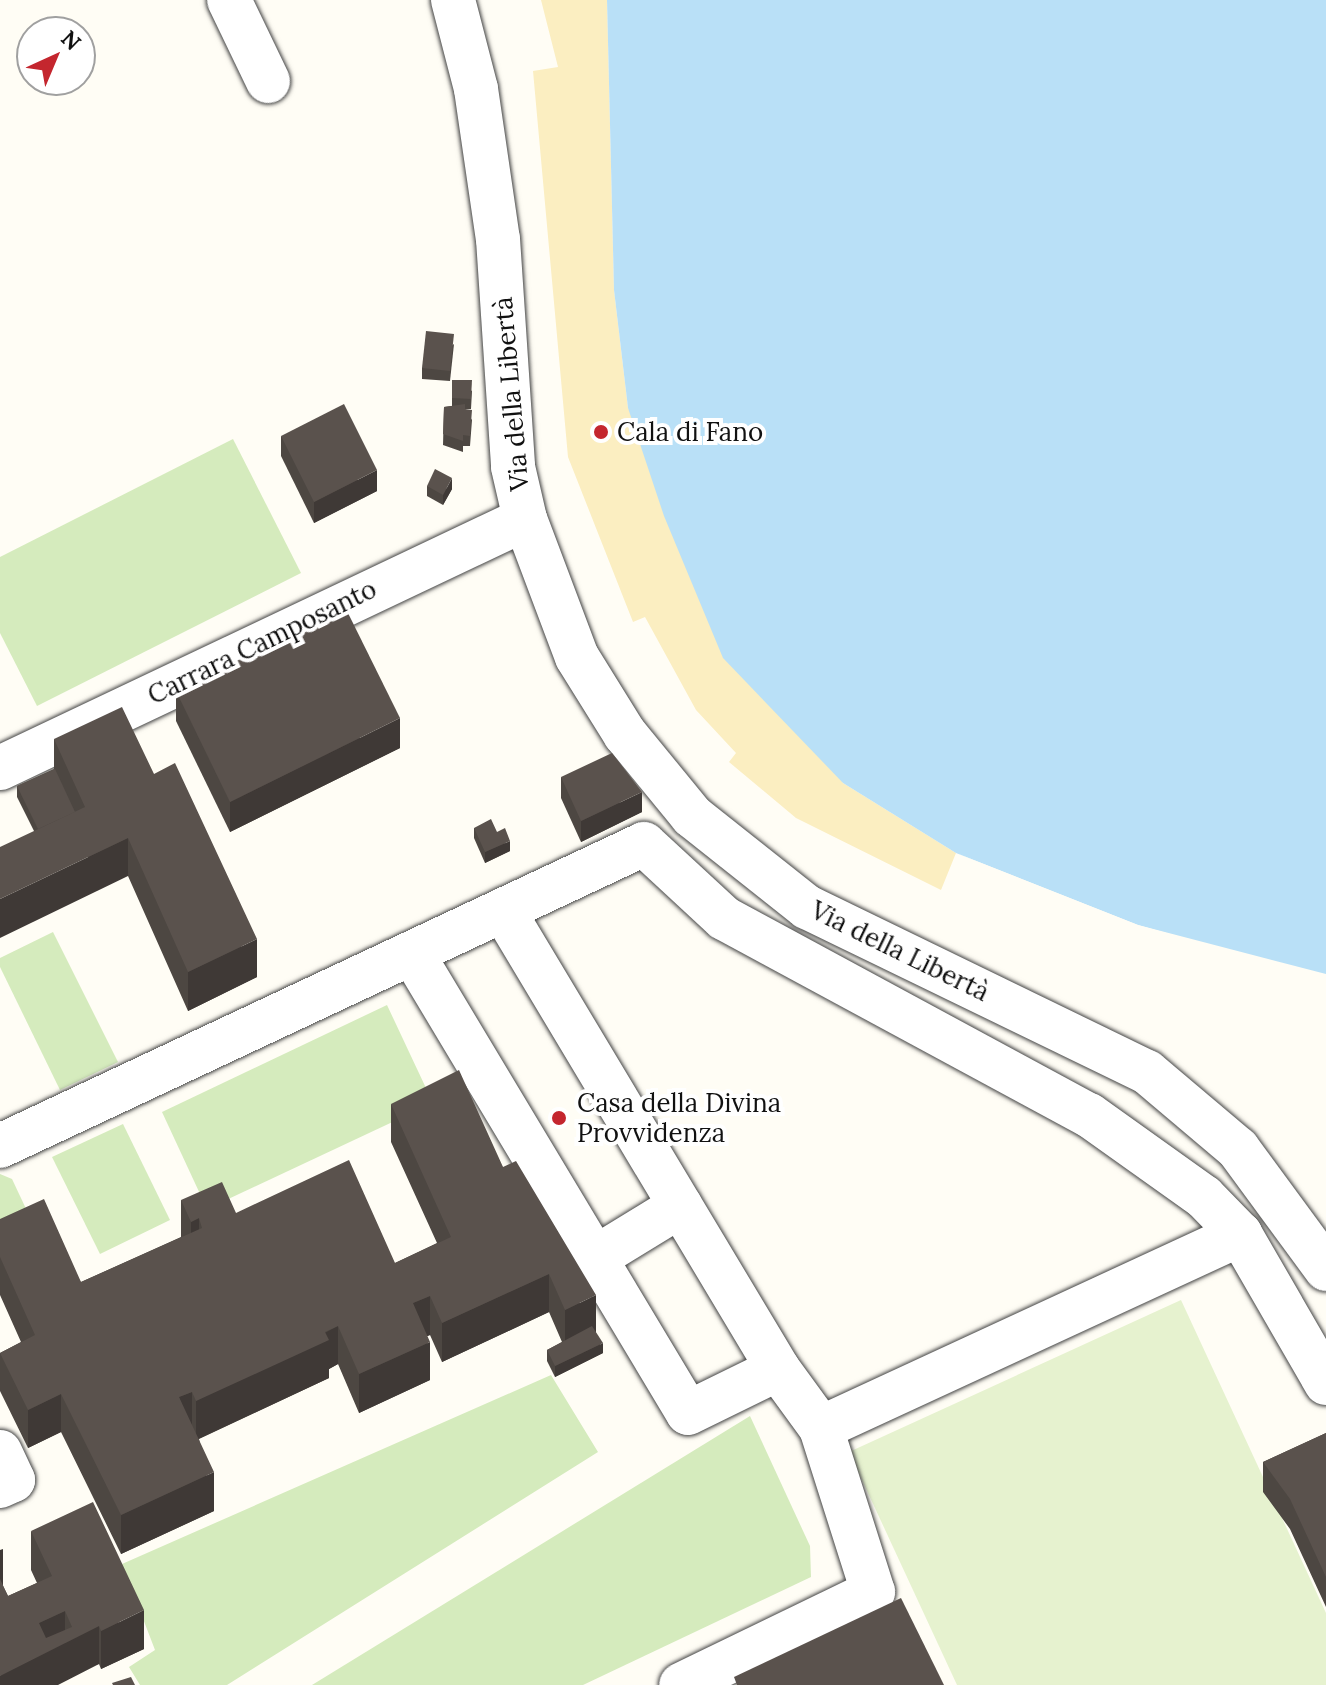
<!DOCTYPE html>
<meta charset="utf-8">
<style>
body{margin:0}
#map{position:relative;width:1326px;height:1685px;overflow:hidden;background:#fffdf5;font-family:Lora,serif}
div>[style]{position:absolute}
[style*='--x']{left:calc(var(--x)*1px);top:calc(var(--y)*1px);width:calc(var(--w)*1px);rotate:calc(var(--a)*1deg)}
.green>*{inset:0;background:#d5ebbd}
.sand>*{inset:0;background:#fbeec1}
.pitch>*{inset:0;background:#e6f2cf}
.water>*{inset:0;background:#b9e0f7}
.pier>*{inset:0;background:#fffdf5}
.roads{filter:drop-shadow(0 0 2px #444) drop-shadow(0 0 2px #444)}
.minor>*{height:44px;margin:-22px;padding:0 22px;transform-origin:22px;border-radius:22px;background:#fff}
.wall>*{inset:0;background:#4d4742}
.shaded-wall>*{inset:0;background:#3f3936}
.building>*{inset:0;background:#5a524d}
.dots>*{width:22px;height:22px;translate:-50% -50%;box-sizing:border-box;border:4px solid #fff;border-radius:50%}
span{translate:-50% -50%;white-space:nowrap;text-align:center;line-height:1.15;-webkit-text-stroke:8px #fff;paint-order:stroke}
.street-label{font-size:26px;color:#111}
.poi-label{font-size:26px;color:#111}
.left{translate:0 -50%;text-align:left}
.north{position:absolute;left:16px;top:16px;width:80px;height:80px;box-sizing:border-box;background:#fff;border:2px solid #a0a0a0;border-radius:50%;rotate:44deg;font-size:22px;font-weight:700;line-height:32px;text-align:center;color:#111}
.north::after{content:'';display:block;margin:auto;width:28px;height:36px;background:#c4262e;clip-path:polygon(50% 0,100% 100%,50% 72%,0 100%)}
</style>
<div id="map">
<div class="green">
<i style="clip-path:polygon(233px 439px,301px 573px,37px 706px,0 633px,0 557px)"></i>
<i style="clip-path:polygon(53px 932px,118px 1062px,60px 1090px,0 967px,0 958px)"></i>
<i style="clip-path:polygon(387px 1005px,433px 1103px,207px 1209px,162px 1112px)"></i>
<i style="clip-path:polygon(123px 1124px,170px 1220px,100px 1254px,52px 1157px)"></i>
<i style="clip-path:polygon(0 1174px,12px 1179px,36px 1230px,0 1246px)"></i>
<i style="clip-path:polygon(551px 1375px,598px 1452px,227px 1685px,140px 1685px,129px 1667px,155px 1650px,122px 1564px)"></i>
<i style="clip-path:polygon(750px 1416px,810px 1546px,811px 1577px,583px 1685px,312px 1685px)"></i>
</div>
<div class="sand">
<i style="clip-path:polygon(541px 0,607px 0,614px 290px,628px 408px,843px 783px,956px 853px,941px 890px,796px 818px,729px 762px,736px 753px,696px 710px,645px 617px,633px 622px,568px 457px,533px 71px,558px 67px)"></i>
</div>
<div class="pitch">
<i style="clip-path:polygon(1181px 1300px,1326px 1613px,1326px 1685px,957px 1685px,849px 1452px)"></i>
</div>
<div class="water">
<i style="clip-path:polygon(607px 0,1326px 0,1326px 974px,1138px 925px,956px 853px,843px 783px,723px 658px,664px 516px,628px 408px,614px 290px)"></i>
</div>
<div class="pier">
<i style="clip-path:polygon(956px 853px,1138px 925px,1326px 978px,1136px 929px)"></i>
</div>
<div class="roads">
<div class="minor">
<i style="--x:229;--y:0;--w:90;--a:64.3"></i>
<i style="--x:453;--y:0;--w:92;--a:75.5"></i>
<i style="--x:476;--y:89;--w:152;--a:81.7"></i>
<i style="--x:498;--y:239;--w:228;--a:86.2"></i>
<i style="--x:513;--y:467;--w:53;--a:77"></i>
<i style="--x:525;--y:519;--w:147;--a:69.4"></i>
<i style="--x:577;--y:657;--w:91;--a:58.1"></i>
<i style="--x:625;--y:734;--w:106;--a:50.7"></i>
<i style="--x:692;--y:816;--w:147;--a:38.4"></i>
<i style="--x:807;--y:907;--w:378;--a:25.9"></i>
<i style="--x:1147;--y:1072;--w:119;--a:40.2"></i>
<i style="--x:1238;--y:1149;--w:149;--a:53.7"></i>
<i style="--x:0;--y:768;--w:581;--a:-25.37"></i>
<i style="--x:503;--y:910;--w:535;--a:59.07"></i>
<i style="--x:778;--y:1369;--w:73;--a:53.9"></i>
<i style="--x:821;--y:1428;--w:172;--a:72.4"></i>
<i style="--x:873;--y:1592;--w:213;--a:154.2"></i>
<i style="--x:412;--y:953;--w:536;--a:59.04"></i>
<i style="--x:688;--y:1413;--w:100;--a:-26.1"></i>
<i style="--x:0;--y:1146;--w:711;--a:-25.12"></i>
<i style="--x:644;--y:844;--w:109;--a:42.8"></i>
<i style="--x:724;--y:918;--w:415;--a:28.4"></i>
<i style="--x:1089;--y:1115;--w:141;--a:35.5"></i>
<i style="--x:1204;--y:1197;--w:52;--a:45.8"></i>
<i style="--x:1240;--y:1234;--w:172;--a:60"></i>
<i style="--x:595;--y:1258;--w:100;--a:-31.5"></i>
<i style="--x:821;--y:1428;--w:462;--a:-24.8"></i>
<i style="--x:0;--y:1452;--w:31;--a:65"></i>
<i style="--x:13;--y:1480;--w:14;--a:155"></i>
</div>
</div>
<div class="wall">
<i style="clip-path:polygon(454px 344px,450px 381px,422px 379px,422px 368px)"></i>
<i style="clip-path:polygon(452px 380px,472px 391px,471px 409px,465px 409px,472px 420px,470px 446px,463px 446px,463px 452px,443px 445px,444px 407px,452px 406px)"></i>
<i style="clip-path:polygon(281px 436px,377px 491px,314px 523px,281px 456px)"></i>
<i style="clip-path:polygon(427px 486px,452px 489px,443px 505px,427px 496px)"></i>
<i style="clip-path:polygon(176px 691px,400px 748px,230px 832px,176px 721px)"></i>
<i style="clip-path:polygon(54px 739px,154px 774px,257px 977px,188px 1011px,128px 876px,34px 831px,17px 797px,17px 786px,54px 769px)"></i>
<i style="clip-path:polygon(561px 777px,642px 812px,581px 842px,561px 798px)"></i>
<i style="clip-path:polygon(474px 828px,497px 832px,510px 851px,485px 863px,474px 838px)"></i>
<i style="clip-path:polygon(391px 1104px,503px 1167px,596px 1333px,603px 1353px,555px 1377px,547px 1361px,547px 1350px,562px 1342px,549px 1312px,442px 1362px,430px 1335px,427px 1336px,430px 1380px,359px 1413px,338px 1364px,329px 1369px,329px 1378px,199px 1439px,214px 1511px,121px 1554px,61px 1432px,28px 1448px,0 1391px,0 1353px,21px 1342px,0 1295px,0 1219px,81px 1282px,181px 1237px,181px 1200px,236px 1213px,395px 1263px,437px 1243px,391px 1142px)"></i>
<i style="clip-path:polygon(1326px 1433px,1326px 1607px,1290px 1529px,1263px 1492px,1263px 1462px)"></i>
<i style="clip-path:polygon(31px 1531px,144px 1649px,101px 1669px,99px 1664px,0 1685px,3px 1586px,8px 1596px,37px 1583px,31px 1570px)"></i>
</div>
<div class="shaded-wall">
<i style="clip-path:polygon(377px 470px,377px 491px,314px 523px,314px 502px)"></i>
<i style="clip-path:polygon(452px 478px,452px 489px,443px 505px,443px 495px)"></i>
<i style="clip-path:polygon(400px 718px,400px 748px,230px 832px,230px 802px)"></i>
<i style="clip-path:polygon(642px 792px,642px 812px,581px 842px,581px 821px)"></i>
<i style="clip-path:polygon(128px 838px,128px 876px,0 938px,0 899px)"></i>
<i style="clip-path:polygon(510px 841px,510px 851px,485px 863px,485px 852px)"></i>
<i style="clip-path:polygon(257px 939px,257px 977px,188px 1011px,188px 972px)"></i>
<i style="clip-path:polygon(199px 1218px,199px 1257px,191px 1260px,191px 1222px)"></i>
<i style="clip-path:polygon(549px 1274px,549px 1312px,442px 1362px,442px 1323px)"></i>
<i style="clip-path:polygon(596px 1295px,596px 1334px,565px 1349px,565px 1310px)"></i>
<i style="clip-path:polygon(430px 1296px,430px 1335px,413px 1342px,413px 1303px)"></i>
<i style="clip-path:polygon(338px 1326px,338px 1364px,329px 1369px,329px 1378px,196px 1440px,196px 1401px)"></i>
<i style="clip-path:polygon(430px 1342px,430px 1380px,359px 1413px,359px 1374px)"></i>
<i style="clip-path:polygon(603px 1343px,603px 1353px,555px 1377px,555px 1366px)"></i>
<i style="clip-path:polygon(192px 1392px,192px 1430px,179px 1397px)"></i>
<i style="clip-path:polygon(61px 1394px,61px 1432px,28px 1448px,28px 1410px)"></i>
<i style="clip-path:polygon(214px 1472px,214px 1511px,121px 1554px,121px 1515px)"></i>
<i style="clip-path:polygon(3px 1549px,3px 1588px,0 1589px,0 1550px)"></i>
<i style="clip-path:polygon(144px 1610px,144px 1649px,101px 1669px,101px 1631px)"></i>
<i style="clip-path:polygon(65px 1611px,65px 1643px,99px 1626px,99px 1664px,58px 1685px,0 1685px,0 1676px,39px 1623px)"></i>
</div>
<div class="building">
<i style="clip-path:polygon(426px 331px,454px 334px,450px 371px,422px 368px)"></i>
<i style="clip-path:polygon(452px 380px,472px 380px,471px 399px,452px 398px)"></i>
<i style="clip-path:polygon(344px 404px,377px 470px,314px 502px,281px 436px)"></i>
<i style="clip-path:polygon(465px 404px,465px 409px,472px 410px,470px 436px,463px 435px,463px 441px,443px 434px,444px 407px)"></i>
<i style="clip-path:polygon(435px 469px,452px 478px,443px 495px,427px 486px)"></i>
<i style="clip-path:polygon(345px 607px,400px 718px,230px 802px,176px 691px)"></i>
<i style="clip-path:polygon(122px 707px,154px 774px,175px 763px,257px 939px,188px 972px,128px 838px,0 899px,0 847px,85px 807px,54px 739px)"></i>
<i style="clip-path:polygon(612px 753px,642px 792px,581px 821px,561px 777px)"></i>
<i style="clip-path:polygon(55px 769px,75px 812px,38px 829px,17px 786px)"></i>
<i style="clip-path:polygon(491px 819px,497px 832px,505px 828px,510px 841px,485px 852px,474px 828px)"></i>
<i style="clip-path:polygon(459px 1070px,503px 1167px,516px 1161px,596px 1295px,565px 1310px,549px 1274px,442px 1323px,430px 1296px,413px 1303px,430px 1342px,359px 1374px,338px 1326px,325px 1332px,329px 1340px,196px 1401px,192px 1392px,179px 1397px,214px 1472px,121px 1515px,61px 1394px,28px 1410px,0 1353px,35px 1335px,0 1257px,0 1219px,44px 1199px,81px 1282px,202px 1228px,199px 1218px,191px 1222px,181px 1200px,222px 1182px,236px 1213px,349px 1160px,395px 1263px,451px 1237px,391px 1104px)"></i>
<i style="clip-path:polygon(592px 1326px,603px 1343px,555px 1366px,547px 1350px)"></i>
<i style="clip-path:polygon(1326px 1433px,1326px 1577px,1290px 1499px,1263px 1462px)"></i>
<i style="clip-path:polygon(evenodd,93px 1502px,144px 1610px,101px 1631px,99px 1626px,0 1676px,0 1579px,8px 1596px,52px 1576px,31px 1531px,93px 1502px,65px 1611px,72px 1627px,46px 1638px,39px 1623px,65px 1611px)"></i>
<i style="clip-path:polygon(901px 1598px,944px 1685px,737px 1685px,734px 1677px)"></i>
<i style="clip-path:polygon(131px 1677px,135px 1685px,113px 1685px,112px 1683px)"></i>
</div>
<div class="dots">
<i style="left:601px;top:432px;background:#c4262e"></i>
<i style="left:559px;top:1118px;background:#c4262e"></i>
</div>
<div class="street-label">
<span style="left:511px;top:394px;rotate:-95deg">Via della Libertà</span>
<span style="left:262px;top:642px;rotate:-26deg">Carrara Camposanto</span>
<span style="left:900px;top:951px;rotate:26deg">Via della Libertà</span>
</div>
<div class="poi-label">
<span class="left" style="left:617px;top:432px">Cala di Fano</span>
<span class="left" style="left:577px;top:1118px">Casa della Divina<br>Provvidenza</span>
</div>
<div class="north">N</div>
</div>
